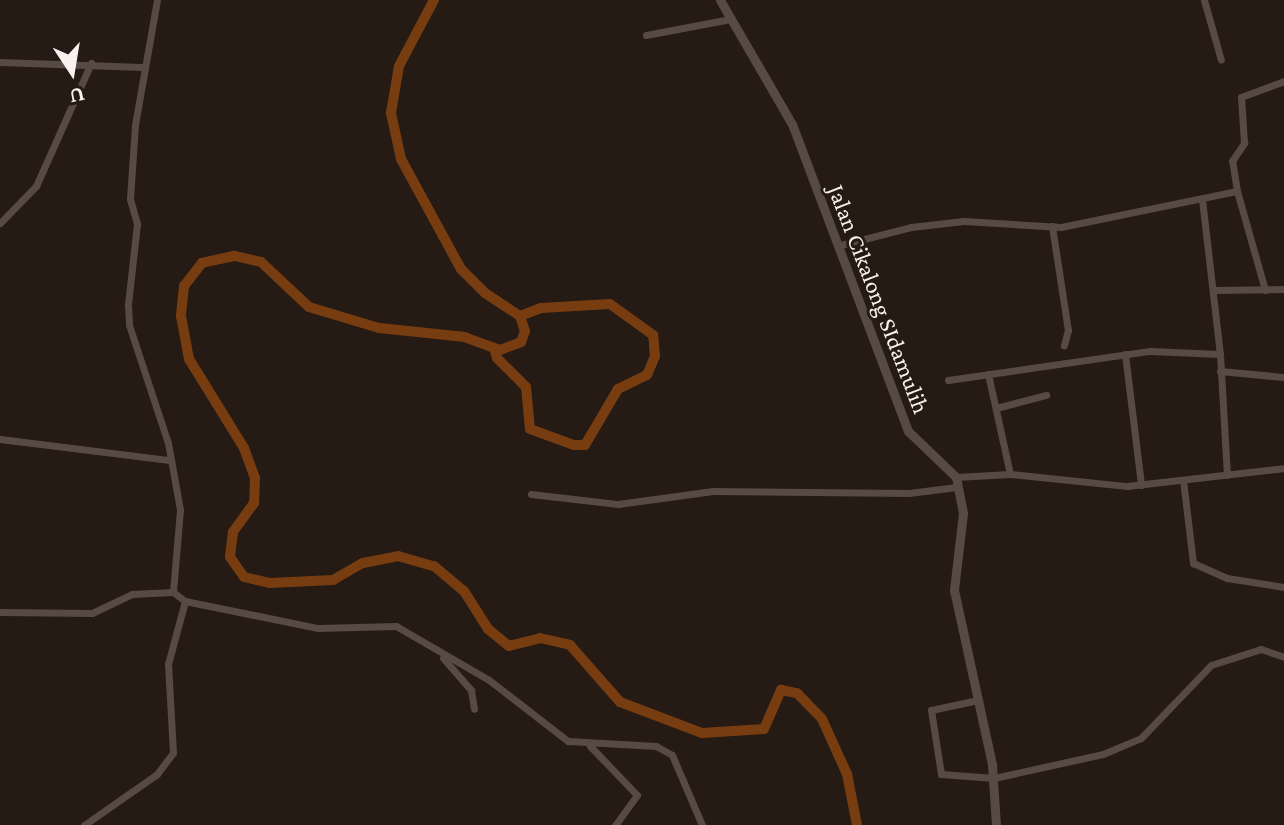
<!DOCTYPE html>
<style>
body{margin:0}
#map{position:relative;width:1284px;height:825px;overflow:hidden;background:#251a14;font-family:"Crimson Pro",serif}
div>[style]{position:absolute}
[style*='--x']{left:calc(var(--x)*1px);top:calc(var(--y)*1px);width:calc(var(--w)*1px);rotate:calc(var(--a)*1deg)}
.river>*{height:10px;margin:-5px;padding:0 5px;transform-origin:5px;border-radius:5px;background:#773d10}
.minor>*{height:7px;margin:-3.5px;padding:0 3.5px;transform-origin:3.5px;border-radius:3.5px;background:#564a42}
.tertiary>*{height:9px;margin:-4.5px;padding:0 4.5px;transform-origin:4.5px;border-radius:4.5px;background:#564a42}
span{translate:-50% -50%;white-space:nowrap;text-align:center;line-height:1.15;-webkit-text-stroke:6px #251a14;paint-order:stroke}
.street-label{font-size:24px;color:#f9f1ed}
.north{position:absolute;left:32px;top:32px;width:80px;height:80px;-webkit-text-stroke:6px #251a14;paint-order:stroke;rotate:168deg;font-size:22px;font-weight:700;line-height:32px;text-align:center;color:#f9f1ed}
.north::after{content:'';display:block;margin:auto;width:28px;height:36px;background:#f9f1ed;clip-path:polygon(50% 0,100% 100%,50% 72%,0 100%)}
</style>
<div id="map">
<div class="river">
<i style="--x:434;--y:0;--w:75;--a:117.9"></i>
<i style="--x:399;--y:66;--w:48;--a:99.7"></i>
<i style="--x:391;--y:113;--w:47;--a:77.7"></i>
<i style="--x:401;--y:159;--w:125;--a:61.4"></i>
<i style="--x:461;--y:269;--w:34;--a:45"></i>
<i style="--x:485;--y:293;--w:42;--a:33.3"></i>
<i style="--x:520;--y:316;--w:16;--a:72"></i>
<i style="--x:525;--y:331;--w:12;--a:110"></i>
<i style="--x:521;--y:342;--w:22;--a:159"></i>
<i style="--x:500;--y:350;--w:37;--a:-160"></i>
<i style="--x:465;--y:337;--w:86;--a:-174"></i>
<i style="--x:379;--y:328;--w:73;--a:-163.3"></i>
<i style="--x:309;--y:307;--w:66;--a:-136.8"></i>
<i style="--x:261;--y:262;--w:28;--a:-167"></i>
<i style="--x:234;--y:256;--w:33;--a:168"></i>
<i style="--x:202;--y:263;--w:29;--a:128"></i>
<i style="--x:184;--y:286;--w:30;--a:96"></i>
<i style="--x:181;--y:316;--w:44;--a:79.5"></i>
<i style="--x:189;--y:359;--w:105;--a:58.3"></i>
<i style="--x:244;--y:448;--w:32;--a:70"></i>
<i style="--x:255;--y:478;--w:25;--a:92"></i>
<i style="--x:254;--y:503;--w:36;--a:126"></i>
<i style="--x:233;--y:532;--w:25;--a:97"></i>
<i style="--x:230;--y:557;--w:24;--a:55"></i>
<i style="--x:244;--y:577;--w:27;--a:13"></i>
<i style="--x:270;--y:583;--w:63;--a:-2.7"></i>
<i style="--x:333;--y:580;--w:34;--a:-30"></i>
<i style="--x:363;--y:563;--w:36;--a:-11"></i>
<i style="--x:398;--y:556;--w:37;--a:16"></i>
<i style="--x:434;--y:566;--w:39;--a:40"></i>
<i style="--x:464;--y:591;--w:45;--a:57.7"></i>
<i style="--x:488;--y:629;--w:27;--a:39"></i>
<i style="--x:509;--y:646;--w:32;--a:-14"></i>
<i style="--x:540;--y:638;--w:31;--a:13"></i>
<i style="--x:570;--y:645;--w:76;--a:48.7"></i>
<i style="--x:620;--y:702;--w:88;--a:20.7"></i>
<i style="--x:702;--y:733;--w:62;--a:-3.7"></i>
<i style="--x:764;--y:729;--w:43;--a:-66.4"></i>
<i style="--x:781;--y:690;--w:16;--a:11"></i>
<i style="--x:797;--y:693;--w:36;--a:46"></i>
<i style="--x:822;--y:719;--w:60;--a:65.6"></i>
<i style="--x:847;--y:774;--w:52;--a:78.9"></i>
<i style="--x:494;--y:348;--w:10;--a:73"></i>
<i style="--x:497;--y:358;--w:41;--a:45"></i>
<i style="--x:526;--y:387;--w:42;--a:84.6"></i>
<i style="--x:530;--y:429;--w:47;--a:20"></i>
<i style="--x:574;--y:445;--w:11;--a:0"></i>
<i style="--x:585;--y:445;--w:65;--a:-59.5"></i>
<i style="--x:618;--y:389;--w:32;--a:-26"></i>
<i style="--x:647;--y:375;--w:21;--a:-67"></i>
<i style="--x:655;--y:356;--w:21;--a:-95"></i>
<i style="--x:653;--y:335;--w:53;--a:-144.2"></i>
<i style="--x:610;--y:304;--w:69;--a:176.7"></i>
<i style="--x:541;--y:308;--w:22;--a:159"></i>
</div>
<div class="minor">
<i style="--x:157;--y:0;--w:127;--a:100"></i>
<i style="--x:135;--y:125;--w:74;--a:93.9"></i>
<i style="--x:130;--y:199;--w:26;--a:74"></i>
<i style="--x:137;--y:224;--w:81;--a:96.4"></i>
<i style="--x:128;--y:304;--w:21;--a:87"></i>
<i style="--x:129;--y:325;--w:124;--a:71.7"></i>
<i style="--x:168;--y:443;--w:68;--a:79.8"></i>
<i style="--x:180;--y:510;--w:82;--a:94.9"></i>
<i style="--x:173;--y:592;--w:15;--a:37"></i>
<i style="--x:185;--y:601;--w:136;--a:11.5"></i>
<i style="--x:318;--y:628;--w:78;--a:-1.5"></i>
<i style="--x:396;--y:626;--w:108;--a:30.1"></i>
<i style="--x:489;--y:680;--w:100;--a:37.7"></i>
<i style="--x:568;--y:741;--w:88;--a:3.3"></i>
<i style="--x:656;--y:746;--w:18;--a:29"></i>
<i style="--x:672;--y:755;--w:76;--a:66.8"></i>
<i style="--x:1204;--y:0;--w:62;--a:74.2"></i>
<i style="--x:646;--y:35;--w:86;--a:-10.7"></i>
<i style="--x:0;--y:62;--w:142;--a:2"></i>
<i style="--x:1237;--y:191;--w:103;--a:74.2"></i>
<i style="--x:1202;--y:199;--w:156;--a:83.4"></i>
<i style="--x:1220;--y:354;--w:121;--a:86.7"></i>
<i style="--x:0;--y:223;--w:52;--a:-45.8"></i>
<i style="--x:36;--y:186;--w:135;--a:-65.9"></i>
<i style="--x:1052;--y:226;--w:105;--a:81.3"></i>
<i style="--x:1068;--y:330;--w:16;--a:105"></i>
<i style="--x:837;--y:246;--w:76;--a:-14.4"></i>
<i style="--x:911;--y:227;--w:53;--a:-6.5"></i>
<i style="--x:964;--y:221;--w:97;--a:3.5"></i>
<i style="--x:1061;--y:227;--w:180;--a:-11.6"></i>
<i style="--x:1237;--y:191;--w:30;--a:-99"></i>
<i style="--x:1232;--y:161;--w:22;--a:-56"></i>
<i style="--x:1244;--y:143;--w:46;--a:-93.7"></i>
<i style="--x:1241;--y:97;--w:46;--a:-20.4"></i>
<i style="--x:1214;--y:290;--w:70;--a:-0.8"></i>
<i style="--x:1125;--y:354;--w:132;--a:83"></i>
<i style="--x:1220;--y:371;--w:64;--a:5.4"></i>
<i style="--x:988;--y:374;--w:102;--a:77.6"></i>
<i style="--x:948;--y:380;--w:204;--a:-8.2"></i>
<i style="--x:1150;--y:351;--w:70;--a:2.5"></i>
<i style="--x:996;--y:408;--w:52;--a:-14.6"></i>
<i style="--x:0;--y:439;--w:169;--a:7.1"></i>
<i style="--x:956;--y:477;--w:54;--a:-3.2"></i>
<i style="--x:1010;--y:474;--w:118;--a:5.9"></i>
<i style="--x:1127;--y:486;--w:158;--a:-6.5"></i>
<i style="--x:1183;--y:480;--w:84;--a:83.1"></i>
<i style="--x:1193;--y:563;--w:37;--a:24"></i>
<i style="--x:1227;--y:578;--w:58;--a:9"></i>
<i style="--x:531;--y:494;--w:88;--a:6.6"></i>
<i style="--x:618;--y:504;--w:96;--a:-7.8"></i>
<i style="--x:713;--y:491;--w:196;--a:0.6"></i>
<i style="--x:909;--y:493;--w:48;--a:-7.1"></i>
<i style="--x:0;--y:612;--w:92;--a:0.6"></i>
<i style="--x:92;--y:613;--w:44;--a:-25.4"></i>
<i style="--x:132;--y:594;--w:41;--a:-2.8"></i>
<i style="--x:443;--y:658;--w:43;--a:48.8"></i>
<i style="--x:471;--y:690;--w:19;--a:81"></i>
<i style="--x:978;--y:700;--w:48;--a:168"></i>
<i style="--x:931;--y:710;--w:65;--a:81.1"></i>
<i style="--x:941;--y:774;--w:53;--a:4.3"></i>
<i style="--x:994;--y:778;--w:112;--a:-12.4"></i>
<i style="--x:1103;--y:754;--w:41;--a:-22.8"></i>
<i style="--x:1141;--y:738;--w:101;--a:-46.2"></i>
<i style="--x:1211;--y:665;--w:52;--a:-17.7"></i>
<i style="--x:1261;--y:649;--w:24;--a:19"></i>
<i style="--x:590;--y:746;--w:68;--a:46.2"></i>
<i style="--x:637;--y:795;--w:37;--a:126"></i>
<i style="--x:84;--y:825;--w:89;--a:-34.9"></i>
<i style="--x:157;--y:774;--w:26;--a:-53"></i>
<i style="--x:173;--y:753;--w:89;--a:-93.2"></i>
<i style="--x:168;--y:664;--w:65;--a:-74.9"></i>
</div>
<div class="tertiary">
<i style="--x:720;--y:0;--w:143;--a:59.9"></i>
<i style="--x:792;--y:124;--w:328;--a:69.3"></i>
<i style="--x:908;--y:431;--w:66;--a:43.8"></i>
<i style="--x:956;--y:477;--w:37;--a:79"></i>
<i style="--x:963;--y:513;--w:78;--a:96.7"></i>
<i style="--x:954;--y:590;--w:179;--a:77.7"></i>
<i style="--x:992;--y:765;--w:60;--a:86.2"></i>
</div>
<div class="street-label">
<span style="left:879px;top:299px;rotate:69deg">Jalan Cikalong SIdamulih</span>
</div>
<div class="north">U</div>
</div>
